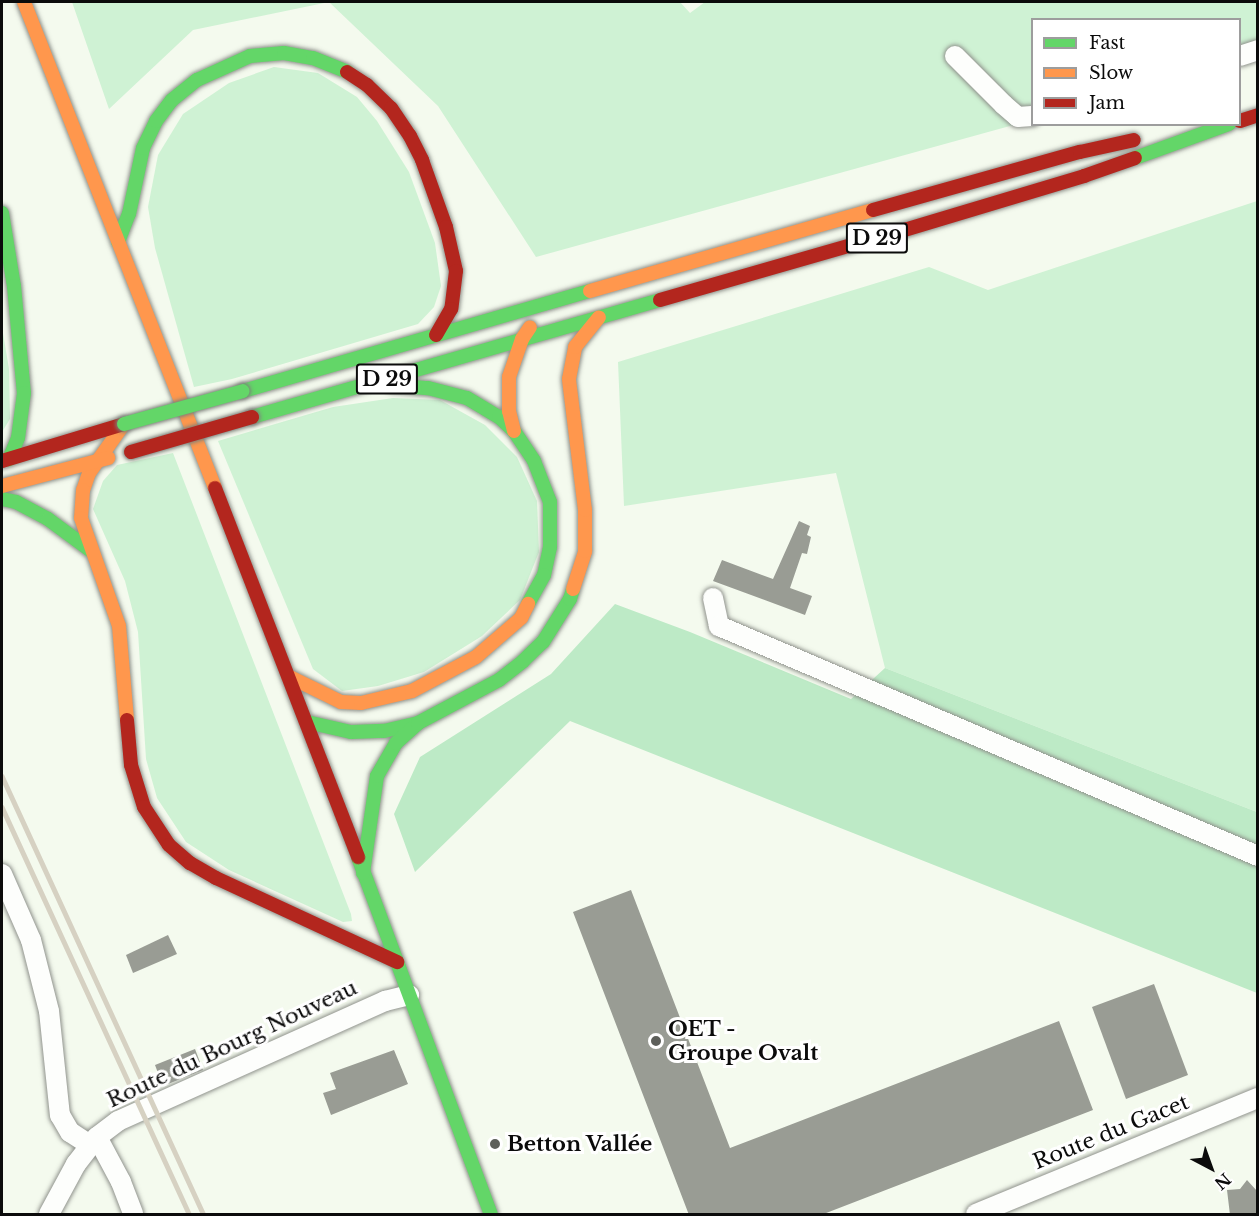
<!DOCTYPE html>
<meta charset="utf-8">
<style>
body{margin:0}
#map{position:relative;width:1259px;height:1216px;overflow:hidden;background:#f4faee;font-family:"Libre Baskerville",serif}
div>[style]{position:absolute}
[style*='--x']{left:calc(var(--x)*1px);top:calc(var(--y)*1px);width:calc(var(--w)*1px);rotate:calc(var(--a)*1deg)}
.green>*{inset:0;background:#cff2d4}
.forest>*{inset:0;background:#bdeac6}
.building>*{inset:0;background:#999c94}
.roads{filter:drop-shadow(0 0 2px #90938d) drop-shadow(0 0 2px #90938d)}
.street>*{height:20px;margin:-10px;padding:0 10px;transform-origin:10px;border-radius:10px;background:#fdfefc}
.fast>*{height:14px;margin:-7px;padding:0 7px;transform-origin:7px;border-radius:7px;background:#63d668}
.slow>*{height:14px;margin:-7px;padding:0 7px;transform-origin:7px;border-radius:7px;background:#ff974d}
.jam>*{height:14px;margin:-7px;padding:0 7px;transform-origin:7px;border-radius:7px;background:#b3261e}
.rail>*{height:4.5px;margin:-2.25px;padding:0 2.25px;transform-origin:2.25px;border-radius:2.25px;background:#d6d1c2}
.bridges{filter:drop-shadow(0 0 2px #7d807a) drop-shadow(0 0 2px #7d807a)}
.fast-bridge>*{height:14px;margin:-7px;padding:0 7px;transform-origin:7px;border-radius:7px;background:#63d668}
.jam-bridge>*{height:14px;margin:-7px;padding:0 7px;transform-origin:7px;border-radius:7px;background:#b3261e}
.dots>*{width:16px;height:16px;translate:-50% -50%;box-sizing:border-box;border:3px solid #fff;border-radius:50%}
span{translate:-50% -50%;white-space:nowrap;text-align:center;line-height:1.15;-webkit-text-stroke:6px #fff;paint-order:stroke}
.shield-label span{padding:2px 4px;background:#fff;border:2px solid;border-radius:4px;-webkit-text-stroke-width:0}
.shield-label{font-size:20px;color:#0b0b0b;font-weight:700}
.poi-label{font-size:21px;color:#0b0b0b;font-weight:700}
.left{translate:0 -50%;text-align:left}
.street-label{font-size:21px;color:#0b0b0b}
.frame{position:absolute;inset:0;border:3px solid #0b0b0b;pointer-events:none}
.legend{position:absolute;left:1031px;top:18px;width:210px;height:108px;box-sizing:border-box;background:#fff;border:2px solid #9d9d9d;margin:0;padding:8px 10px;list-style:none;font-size:18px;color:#0b0b0b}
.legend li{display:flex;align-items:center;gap:12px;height:30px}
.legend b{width:30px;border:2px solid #9d9d9d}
.north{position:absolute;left:1181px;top:1138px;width:60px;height:60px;-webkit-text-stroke:4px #fff;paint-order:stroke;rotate:139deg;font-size:16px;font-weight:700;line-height:24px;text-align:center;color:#0b0b0b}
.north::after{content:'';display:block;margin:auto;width:21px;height:27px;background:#0b0b0b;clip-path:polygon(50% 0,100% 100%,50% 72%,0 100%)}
</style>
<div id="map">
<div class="green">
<i style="clip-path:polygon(72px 2px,680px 2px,690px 13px,705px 2px,1257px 2px,1258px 54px,1240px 59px,1240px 20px,1032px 20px,1032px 120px,536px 257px,438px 106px,329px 2px,193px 30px,109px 109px)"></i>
<i style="clip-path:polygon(274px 67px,318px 73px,357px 97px,377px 121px,409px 172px,435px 243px,441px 286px,434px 307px,418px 324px,232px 379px,194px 387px,155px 248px,148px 207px,158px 155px,183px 114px,229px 83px)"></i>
<i style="clip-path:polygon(1257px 201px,1257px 812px,885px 668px,836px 473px,624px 506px,618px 362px,929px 267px,988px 290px)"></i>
<i style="clip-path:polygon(2px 327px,9px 369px,10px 419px,2px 432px)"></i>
<i style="clip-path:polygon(393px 398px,440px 400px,485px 425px,517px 457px,537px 501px,539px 552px,520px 600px,482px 636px,424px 672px,378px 686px,342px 691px,313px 669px,218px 441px,333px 407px)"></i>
<i style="clip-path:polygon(173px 453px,351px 914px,352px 921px,343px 922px,229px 870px,186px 842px,157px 798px,146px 759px,138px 632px,125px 581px,93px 509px,103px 481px,117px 465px)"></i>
</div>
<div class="forest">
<i style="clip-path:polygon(615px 604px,690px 632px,851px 699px,885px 668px,1257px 812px,1257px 993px,570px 721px,415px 872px,394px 814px,420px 757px,551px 674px)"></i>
</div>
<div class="building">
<i style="clip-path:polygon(799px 521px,810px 526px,807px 535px,811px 537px,807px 554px,802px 553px,790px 588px,812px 596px,805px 615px,713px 581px,722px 560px,773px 579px)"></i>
<i style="clip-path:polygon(631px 890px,730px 1148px,1059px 1021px,1093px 1110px,821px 1215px,689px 1215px,573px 912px)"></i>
<i style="clip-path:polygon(168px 935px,177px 954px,133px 973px,126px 955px)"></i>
<i style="clip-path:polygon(1154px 984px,1188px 1075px,1126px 1099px,1092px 1007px)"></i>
<i style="clip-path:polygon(195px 1049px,203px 1070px,163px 1086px,155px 1065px)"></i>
<i style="clip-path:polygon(394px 1050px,408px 1084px,331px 1115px,323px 1093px,336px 1089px,330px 1073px)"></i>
<i style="clip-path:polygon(1247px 1180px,1257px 1191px,1257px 1215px,1230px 1215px,1227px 1190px,1240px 1189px)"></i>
</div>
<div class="roads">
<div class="street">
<i style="--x:955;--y:56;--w:69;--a:45"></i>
<i style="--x:1004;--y:105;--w:18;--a:41"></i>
<i style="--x:1018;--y:117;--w:14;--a:-4"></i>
<i style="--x:1240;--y:56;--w:19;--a:-18"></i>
<i style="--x:713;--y:598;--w:29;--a:78"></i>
<i style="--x:719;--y:626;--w:586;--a:23.11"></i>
<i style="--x:2;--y:874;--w:72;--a:66.3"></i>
<i style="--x:31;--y:940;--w:73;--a:75.8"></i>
<i style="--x:49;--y:1011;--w:105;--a:84"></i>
<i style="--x:60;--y:1115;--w:20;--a:60"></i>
<i style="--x:70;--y:1132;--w:24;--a:33"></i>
<i style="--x:97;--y:1137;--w:51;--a:61.9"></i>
<i style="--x:121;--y:1182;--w:34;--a:69"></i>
<i style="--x:49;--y:1214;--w:57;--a:-61.6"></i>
<i style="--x:76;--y:1164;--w:34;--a:-52"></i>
<i style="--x:97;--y:1137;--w:26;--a:-37"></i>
<i style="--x:118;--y:1121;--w:293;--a:-24.2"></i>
<i style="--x:385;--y:1001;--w:25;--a:-14"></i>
<i style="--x:976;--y:1214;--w:305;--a:-22.4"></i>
</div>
<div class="fast">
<i style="--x:1135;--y:158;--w:100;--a:-19.9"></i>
<i style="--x:2;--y:213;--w:74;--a:80.7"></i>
<i style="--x:14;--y:286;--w:107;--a:84.7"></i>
<i style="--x:24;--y:393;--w:45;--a:97.6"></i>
<i style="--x:18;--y:438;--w:23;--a:113"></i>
<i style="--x:118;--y:242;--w:30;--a:-69"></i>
<i style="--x:129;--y:214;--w:67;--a:-78"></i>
<i style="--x:143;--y:148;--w:30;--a:-64"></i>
<i style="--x:156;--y:121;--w:26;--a:-53"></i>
<i style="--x:172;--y:100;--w:32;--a:-39"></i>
<i style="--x:197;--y:80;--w:58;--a:-24.4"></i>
<i style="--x:250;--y:56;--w:34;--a:-5"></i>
<i style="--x:284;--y:53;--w:29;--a:10"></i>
<i style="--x:313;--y:58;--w:37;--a:22"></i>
<i style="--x:391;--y:385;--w:37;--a:5"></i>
<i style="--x:428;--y:388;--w:40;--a:14.4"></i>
<i style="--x:467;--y:398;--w:37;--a:31"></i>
<i style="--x:499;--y:417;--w:21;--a:43"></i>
<i style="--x:514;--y:431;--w:36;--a:56"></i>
<i style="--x:534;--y:461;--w:44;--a:68.7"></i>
<i style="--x:550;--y:502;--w:45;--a:90"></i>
<i style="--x:550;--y:547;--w:29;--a:102"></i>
<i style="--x:544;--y:575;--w:33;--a:119"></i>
<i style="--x:243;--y:391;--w:361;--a:-16.1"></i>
<i style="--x:252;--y:417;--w:424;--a:-16"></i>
<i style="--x:2;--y:499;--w:14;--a:12"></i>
<i style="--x:16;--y:502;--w:36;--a:28"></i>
<i style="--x:48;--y:519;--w:52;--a:36.4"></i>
<i style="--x:307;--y:722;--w:45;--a:12.8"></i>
<i style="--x:351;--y:732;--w:33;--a:-2"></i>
<i style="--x:384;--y:731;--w:35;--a:-13"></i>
<i style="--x:358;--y:857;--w:381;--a:69.6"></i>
<i style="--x:363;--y:873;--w:98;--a:-81.8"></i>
<i style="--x:377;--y:776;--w:38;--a:-60"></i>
<i style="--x:396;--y:743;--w:30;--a:-42"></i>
<i style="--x:418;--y:723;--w:92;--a:-28"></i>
<i style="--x:499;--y:680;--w:31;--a:-38"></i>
<i style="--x:523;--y:661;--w:28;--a:-44"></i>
<i style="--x:543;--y:642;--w:51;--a:-57.9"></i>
<i style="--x:570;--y:599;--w:10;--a:-73"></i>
</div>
<div class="slow">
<i style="--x:24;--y:2;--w:522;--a:68.54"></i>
<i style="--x:590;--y:291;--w:294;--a:-16"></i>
<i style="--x:124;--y:424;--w:60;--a:125.5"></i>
<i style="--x:89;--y:473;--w:18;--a:109"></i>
<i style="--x:83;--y:490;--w:28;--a:94"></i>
<i style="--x:81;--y:518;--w:114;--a:70.6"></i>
<i style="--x:119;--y:626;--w:94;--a:85.1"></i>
<i style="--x:514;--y:431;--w:21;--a:-104"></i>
<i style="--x:509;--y:411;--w:34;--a:-90"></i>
<i style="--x:509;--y:377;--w:40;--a:-71.1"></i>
<i style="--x:522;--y:339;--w:14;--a:-56"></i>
<i style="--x:2;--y:486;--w:110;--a:-14.8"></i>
<i style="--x:573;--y:589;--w:40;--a:-72"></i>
<i style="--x:585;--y:551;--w:41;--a:-90"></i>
<i style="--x:585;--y:510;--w:132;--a:-97"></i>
<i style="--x:569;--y:379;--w:33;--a:-79"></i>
<i style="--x:575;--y:347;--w:38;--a:-51"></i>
<i style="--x:288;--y:676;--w:59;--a:26.1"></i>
<i style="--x:341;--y:702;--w:20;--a:3"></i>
<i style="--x:361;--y:703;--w:52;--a:-13.2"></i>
<i style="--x:412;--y:691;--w:72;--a:-28"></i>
<i style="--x:476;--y:657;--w:60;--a:-40.9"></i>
<i style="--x:521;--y:618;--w:16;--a:-63"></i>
</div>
<div class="jam">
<i style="--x:347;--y:72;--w:24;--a:33"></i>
<i style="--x:367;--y:85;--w:33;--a:44"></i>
<i style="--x:391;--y:108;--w:34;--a:56"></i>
<i style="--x:410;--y:136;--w:27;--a:63"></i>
<i style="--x:422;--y:160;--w:71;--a:70.3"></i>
<i style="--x:446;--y:227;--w:45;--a:77.2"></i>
<i style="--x:456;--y:271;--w:38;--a:97"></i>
<i style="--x:451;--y:309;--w:30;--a:120"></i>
<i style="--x:1240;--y:121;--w:19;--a:-18"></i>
<i style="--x:873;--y:210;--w:215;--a:-15.7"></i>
<i style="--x:1080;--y:152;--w:55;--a:-12.5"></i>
<i style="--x:660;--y:300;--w:251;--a:-16"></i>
<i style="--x:901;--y:231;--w:191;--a:-16.7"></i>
<i style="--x:1084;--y:176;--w:54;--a:-19.4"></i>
<i style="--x:2;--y:461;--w:127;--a:-16.9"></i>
<i style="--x:215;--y:488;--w:396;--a:68.8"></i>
<i style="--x:127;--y:720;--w:45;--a:84.9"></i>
<i style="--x:131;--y:765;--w:44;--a:72.8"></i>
<i style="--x:144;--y:807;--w:45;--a:56.7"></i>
<i style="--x:169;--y:845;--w:28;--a:41"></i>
<i style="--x:190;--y:863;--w:30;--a:30"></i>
<i style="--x:216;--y:878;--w:200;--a:24.9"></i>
</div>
</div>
<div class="rail">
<i style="--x:2;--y:776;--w:482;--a:65.3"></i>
<i style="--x:2;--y:807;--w:448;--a:65.3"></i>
</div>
<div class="bridges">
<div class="fast-bridge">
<i style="--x:124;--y:424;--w:123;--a:-15.5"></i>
</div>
<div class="jam-bridge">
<i style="--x:131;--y:452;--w:126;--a:-16.1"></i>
</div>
</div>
<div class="dots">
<i style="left:656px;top:1041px;background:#5d5f5a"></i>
<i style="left:495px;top:1144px;background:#5d5f5a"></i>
</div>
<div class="shield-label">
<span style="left:877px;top:238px">D 29</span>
<span style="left:387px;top:379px">D 29</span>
</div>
<div class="poi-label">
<span class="left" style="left:668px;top:1041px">OET -<br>Groupe Ovalt</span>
<span class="left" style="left:507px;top:1144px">Betton Vallée</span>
</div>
<div class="street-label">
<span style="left:232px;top:1044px;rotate:-25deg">Route du Bourg Nouveau</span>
<span style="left:1111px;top:1132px;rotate:-22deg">Route du Gacet</span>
</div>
<div class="frame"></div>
<ul class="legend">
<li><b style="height:8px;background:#63d668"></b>Fast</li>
<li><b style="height:8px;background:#ff974d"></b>Slow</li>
<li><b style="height:8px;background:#b3261e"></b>Jam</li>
</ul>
<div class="north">N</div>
</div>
